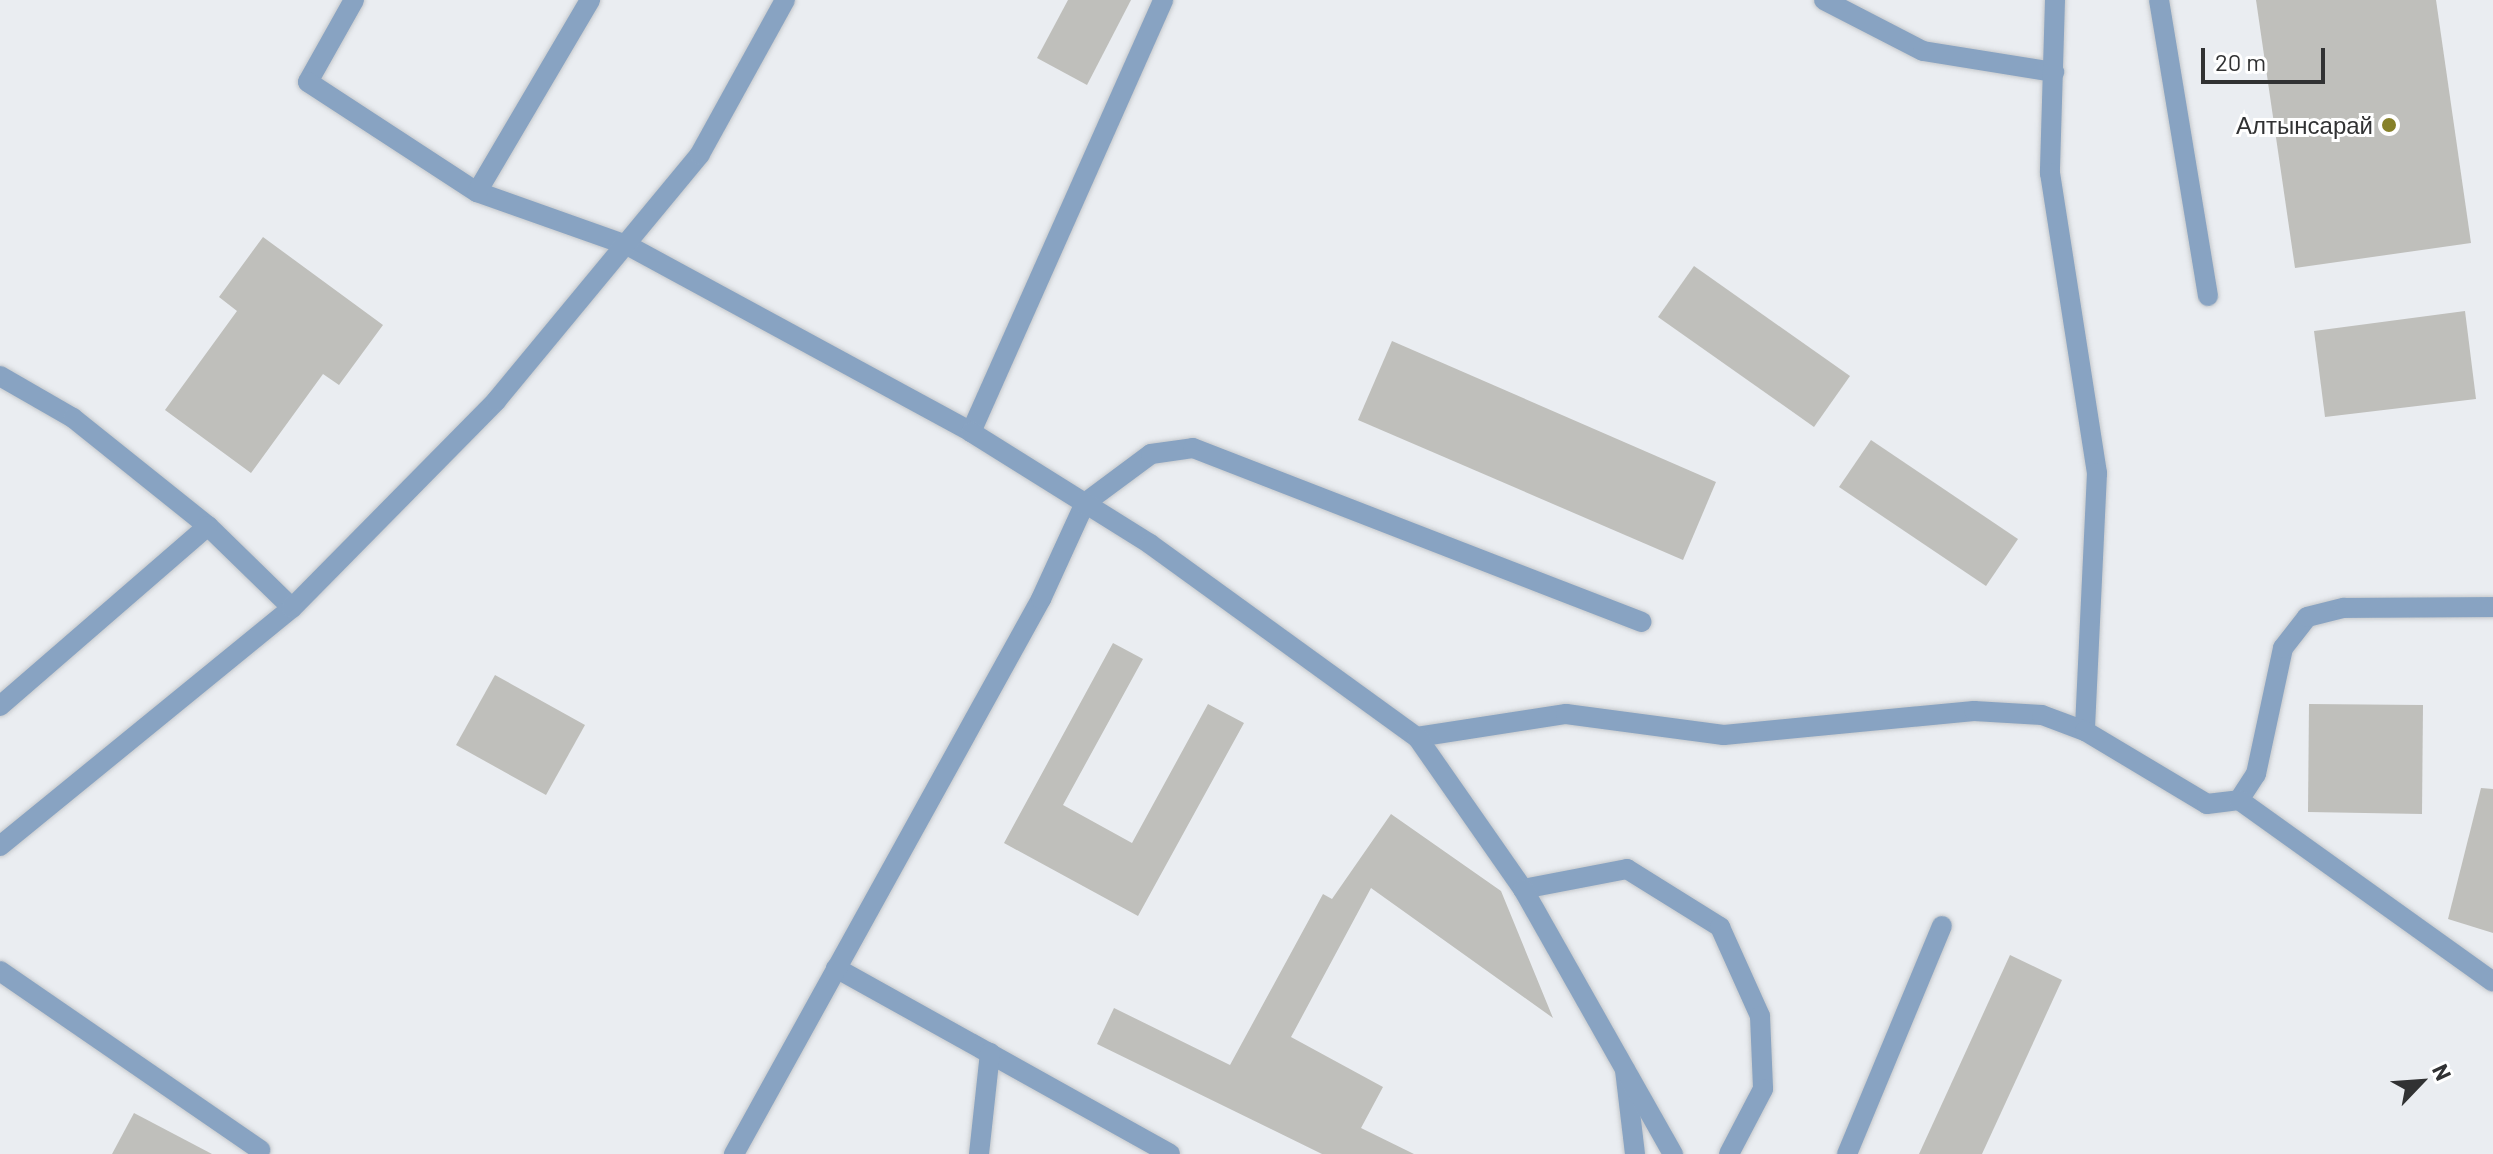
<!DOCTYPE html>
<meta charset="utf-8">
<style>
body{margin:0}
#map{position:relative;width:2493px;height:1154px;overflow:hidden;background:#eaedf1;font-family:Barlow,sans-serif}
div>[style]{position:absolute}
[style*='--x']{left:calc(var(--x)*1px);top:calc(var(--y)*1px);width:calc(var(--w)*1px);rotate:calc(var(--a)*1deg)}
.building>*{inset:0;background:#bfbfbb}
.roads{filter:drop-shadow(0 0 2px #c5c8cb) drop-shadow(0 0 2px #c5c8cb)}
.service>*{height:20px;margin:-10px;padding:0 10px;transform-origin:10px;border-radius:10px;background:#88a3c2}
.minor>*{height:20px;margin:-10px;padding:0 10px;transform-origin:10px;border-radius:10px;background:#88a3c2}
.tertiary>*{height:20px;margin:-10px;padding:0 10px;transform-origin:10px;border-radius:10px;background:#88a3c2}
.dots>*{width:22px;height:22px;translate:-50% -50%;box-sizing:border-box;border:4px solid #fff;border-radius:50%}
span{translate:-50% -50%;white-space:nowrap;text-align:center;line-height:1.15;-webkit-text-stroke:6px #fff;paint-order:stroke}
.poi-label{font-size:24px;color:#313233}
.right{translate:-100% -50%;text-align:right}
.north{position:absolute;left:2381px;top:1042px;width:80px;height:80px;-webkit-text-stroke:6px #fff;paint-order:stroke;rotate:65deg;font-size:22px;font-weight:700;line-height:32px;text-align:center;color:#313233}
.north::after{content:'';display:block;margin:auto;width:28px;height:36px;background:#313233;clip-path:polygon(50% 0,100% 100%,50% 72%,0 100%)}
.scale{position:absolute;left:2201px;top:48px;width:124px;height:36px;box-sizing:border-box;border:4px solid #313233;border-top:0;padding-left:10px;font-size:24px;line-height:28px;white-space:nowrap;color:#313233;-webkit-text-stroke:6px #fff;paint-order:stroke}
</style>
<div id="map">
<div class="building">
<i style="clip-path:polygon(1068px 0,1131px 0,1087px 85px,1037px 58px)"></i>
<i style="clip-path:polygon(2256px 0,2436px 0,2471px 243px,2295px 268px)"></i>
<i style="clip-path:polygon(263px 237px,383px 325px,339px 385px,323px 374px,251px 473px,165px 410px,237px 311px,219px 297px)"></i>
<i style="clip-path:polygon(1694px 266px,1850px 376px,1814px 427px,1658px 317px)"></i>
<i style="clip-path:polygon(2465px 311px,2476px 399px,2325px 417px,2314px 331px)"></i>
<i style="clip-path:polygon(1392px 341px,1716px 482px,1683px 560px,1358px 420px)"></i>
<i style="clip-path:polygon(1871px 440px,2018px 539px,1986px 586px,1839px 487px)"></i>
<i style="clip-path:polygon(1113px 643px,1143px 659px,1063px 805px,1132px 843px,1208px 704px,1244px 723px,1138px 916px,1004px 843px)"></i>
<i style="clip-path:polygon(495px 675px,585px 725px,546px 795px,456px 745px)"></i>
<i style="clip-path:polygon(2309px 704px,2423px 705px,2422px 814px,2308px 812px)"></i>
<i style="clip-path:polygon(2481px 788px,2493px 789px,2493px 933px,2448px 919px)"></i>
<i style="clip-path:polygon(1391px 814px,1501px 891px,1553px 1018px,1371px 888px,1291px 1037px,1383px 1087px,1361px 1128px,1414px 1154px,1322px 1154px,1097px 1044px,1114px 1008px,1230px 1065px,1323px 894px,1332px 899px)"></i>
<i style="clip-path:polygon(2010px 955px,2062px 980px,1982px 1154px,1919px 1154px)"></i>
<i style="clip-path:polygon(134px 1113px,212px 1154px,112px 1154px)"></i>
</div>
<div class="roads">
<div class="service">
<i style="--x:354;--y:0;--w:94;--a:119.3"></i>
<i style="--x:308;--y:82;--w:202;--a:33.1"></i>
<i style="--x:477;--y:192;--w:159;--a:19.5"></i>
<i style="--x:1824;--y:0;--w:111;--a:27.3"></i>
<i style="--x:1923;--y:51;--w:133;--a:9.1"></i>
<i style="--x:2055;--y:0;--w:173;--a:91.7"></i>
<i style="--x:2050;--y:173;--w:304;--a:81.1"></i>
<i style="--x:2097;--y:473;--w:258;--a:92.7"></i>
<i style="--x:2159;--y:0;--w:300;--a:80.6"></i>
<i style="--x:477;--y:192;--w:223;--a:-59.5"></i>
<i style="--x:0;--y:376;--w:84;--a:29.9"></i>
<i style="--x:73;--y:418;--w:173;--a:38.7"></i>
<i style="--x:208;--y:526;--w:117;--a:44.3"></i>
<i style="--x:971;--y:432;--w:473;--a:-66"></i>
<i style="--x:0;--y:706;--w:275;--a:-40.9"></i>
<i style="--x:1417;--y:737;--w:151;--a:-8.8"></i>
<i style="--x:1566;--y:714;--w:159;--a:7.6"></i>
<i style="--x:1724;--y:735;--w:251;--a:-5.5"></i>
<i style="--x:1974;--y:711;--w:68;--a:3.4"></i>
<i style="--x:2042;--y:715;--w:46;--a:20.4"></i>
<i style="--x:2085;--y:731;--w:142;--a:30.9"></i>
<i style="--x:2207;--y:804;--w:32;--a:-7"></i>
<i style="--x:2239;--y:800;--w:31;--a:-57"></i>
<i style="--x:2256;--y:774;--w:129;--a:-77.9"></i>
<i style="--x:2283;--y:648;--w:39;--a:-52"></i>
<i style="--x:2307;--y:617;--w:38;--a:-14"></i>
<i style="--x:2344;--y:608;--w:149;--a:-0.4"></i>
<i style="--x:2239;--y:800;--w:312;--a:35.6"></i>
<i style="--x:1523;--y:889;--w:106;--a:-10.9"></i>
<i style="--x:1627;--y:869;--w:110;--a:31.9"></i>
<i style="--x:1720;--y:927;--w:98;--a:65.8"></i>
<i style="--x:1760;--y:1016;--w:73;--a:87.6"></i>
<i style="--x:1763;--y:1089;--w:73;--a:117.6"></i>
<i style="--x:836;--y:968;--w:382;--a:29.1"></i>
<i style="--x:0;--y:971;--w:316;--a:34.5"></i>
<i style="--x:1625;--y:1070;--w:85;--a:83.2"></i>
<i style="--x:734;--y:1154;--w:634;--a:-61.05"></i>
<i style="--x:1041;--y:599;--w:106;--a:-65.4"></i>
<i style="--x:1085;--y:503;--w:82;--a:-36.6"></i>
<i style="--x:1151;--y:454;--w:42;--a:-8.1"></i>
<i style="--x:1193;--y:448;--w:481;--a:21.2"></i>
<i style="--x:979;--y:1154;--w:102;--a:-83.8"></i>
<i style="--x:1847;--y:1154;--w:247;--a:-67.4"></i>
</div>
<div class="minor">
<i style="--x:627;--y:245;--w:392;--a:28.5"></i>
<i style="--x:971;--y:432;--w:211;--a:32"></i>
<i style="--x:1150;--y:544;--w:329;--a:35.9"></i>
<i style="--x:1417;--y:737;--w:185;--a:55.1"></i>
<i style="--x:1523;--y:889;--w:305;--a:60.5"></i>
</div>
<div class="tertiary">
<i style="--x:0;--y:846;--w:377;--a:-39.2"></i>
<i style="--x:292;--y:608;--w:291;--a:-45.4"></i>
<i style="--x:496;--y:401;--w:320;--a:-50.4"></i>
<i style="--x:700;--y:154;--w:176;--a:-61.1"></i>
</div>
</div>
<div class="dots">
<i style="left:2389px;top:125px;background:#878129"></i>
</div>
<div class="poi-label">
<span class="right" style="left:2373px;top:125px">Алтынсарай</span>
</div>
<div class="north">N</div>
<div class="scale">20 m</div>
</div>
